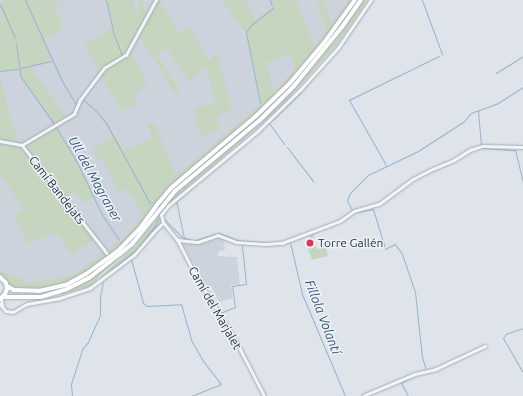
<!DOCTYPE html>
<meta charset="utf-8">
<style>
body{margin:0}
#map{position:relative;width:523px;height:396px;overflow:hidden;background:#dfe4ea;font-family:Ubuntu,sans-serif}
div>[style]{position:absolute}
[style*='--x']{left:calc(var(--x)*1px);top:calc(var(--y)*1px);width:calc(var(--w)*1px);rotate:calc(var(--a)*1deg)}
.built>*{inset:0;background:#cdd3dc}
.green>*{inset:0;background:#c6d5bf}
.stream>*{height:1px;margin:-0.5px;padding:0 0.5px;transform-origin:0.5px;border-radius:0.5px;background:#96b4ce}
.roads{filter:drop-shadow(0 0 1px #a4abb5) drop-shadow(0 0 1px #a4abb5)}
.minor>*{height:2.5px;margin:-1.25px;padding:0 1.25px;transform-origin:1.25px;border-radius:1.25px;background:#f2f5f8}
.primary>*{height:4px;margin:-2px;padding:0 2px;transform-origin:2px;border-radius:2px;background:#fff}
.dots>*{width:11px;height:11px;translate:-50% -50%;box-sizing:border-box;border:2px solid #eff3f7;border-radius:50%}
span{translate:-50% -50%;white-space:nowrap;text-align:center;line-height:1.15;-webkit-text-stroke:3px #eff3f7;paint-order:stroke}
.street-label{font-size:12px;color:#263243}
.poi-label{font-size:12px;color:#263243}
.left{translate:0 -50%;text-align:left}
.water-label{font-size:13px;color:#2c537c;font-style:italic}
</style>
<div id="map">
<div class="built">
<i style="clip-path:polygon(0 0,352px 0,341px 17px,275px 95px,173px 183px,157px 199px,132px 234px,82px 274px,43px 288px,5px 278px,0 274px)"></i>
<i style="clip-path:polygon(218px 237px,224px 239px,225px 250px,218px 252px,218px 256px,237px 257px,240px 285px,231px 285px,233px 298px,219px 302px,212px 287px,207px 289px,183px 244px,200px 243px)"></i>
</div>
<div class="green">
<i style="clip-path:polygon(10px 0,62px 1px,53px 7px,64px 28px,44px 39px,52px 60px,31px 67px,67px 118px,59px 123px,54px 123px,21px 77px,19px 69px,0 71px,0 22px,2px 14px,0 2px)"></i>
<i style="clip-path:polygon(105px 0,133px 0,136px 12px,138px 12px,139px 0,144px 0,145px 20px,129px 47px,147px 84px,133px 95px,138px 104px,121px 111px,84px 45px,112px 27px)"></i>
<i style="clip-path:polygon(157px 0,160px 0,179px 34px,190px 26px,209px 61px,217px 51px,232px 110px,217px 116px,220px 130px,200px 137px,194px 108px,215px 102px,206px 67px,189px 82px,167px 48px,157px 54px,180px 91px,175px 94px,138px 33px)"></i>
<i style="clip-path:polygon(evenodd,222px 0,246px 0,255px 20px,273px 7px,271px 0,296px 0,315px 46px,326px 32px,316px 0,324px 0,332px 25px,349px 0,353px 0,329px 33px,285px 86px,250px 120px,168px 189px,127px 241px,113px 253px,85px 273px,67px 283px,39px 289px,19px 289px,11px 286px,0 275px,0 270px,25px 281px,32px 282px,54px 280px,76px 273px,127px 235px,143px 214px,125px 188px,119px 192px,103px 160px,100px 161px,92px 149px,114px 136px,123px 149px,138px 145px,152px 138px,148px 125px,154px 122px,176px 176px,260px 105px,246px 34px,222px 0,290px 54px,295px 69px,274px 92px,267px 63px,290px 54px)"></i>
<i style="clip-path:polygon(363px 0,368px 0,337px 45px,278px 110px,167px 205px,134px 246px,101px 274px,95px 283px,89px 287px,59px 295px,92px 277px,129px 249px,174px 195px,295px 87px,342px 30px)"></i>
<i style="clip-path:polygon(0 78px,18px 143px,0 140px)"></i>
<i style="clip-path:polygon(55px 125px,67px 143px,94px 197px,83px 203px,75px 191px,63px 199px,95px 239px,72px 255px,56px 233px,28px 244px,14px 214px,23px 209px,3px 177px,0 178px,0 141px,22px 146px)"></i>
<i style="clip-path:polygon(159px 216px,162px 222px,137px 251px,98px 281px,102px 275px,135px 246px)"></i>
<i style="clip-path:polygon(313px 233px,316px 249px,326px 247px,328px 256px,312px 260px,307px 246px,312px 245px,310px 237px,305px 236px)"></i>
</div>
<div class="stream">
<i style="--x:25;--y:0;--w:89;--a:65.4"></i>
<i style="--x:62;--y:81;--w:27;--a:59"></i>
<i style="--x:76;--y:104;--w:3;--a:-45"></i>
<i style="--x:105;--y:0;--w:4;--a:56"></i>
<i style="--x:107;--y:3;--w:30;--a:78"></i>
<i style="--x:113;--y:32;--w:26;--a:69"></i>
<i style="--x:270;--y:0;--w:6;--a:72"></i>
<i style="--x:422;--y:0;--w:58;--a:69.7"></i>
<i style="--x:0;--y:4;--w:37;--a:66"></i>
<i style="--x:369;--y:5;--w:6;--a:-59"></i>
<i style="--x:16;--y:43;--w:34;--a:82"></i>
<i style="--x:21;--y:77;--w:57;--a:54.9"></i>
<i style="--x:342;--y:44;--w:44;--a:-55.2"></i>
<i style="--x:103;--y:67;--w:10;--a:-29"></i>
<i style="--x:21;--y:68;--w:32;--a:-13"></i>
<i style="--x:0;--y:71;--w:18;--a:-6"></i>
<i style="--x:496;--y:73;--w:32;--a:-32"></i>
<i style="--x:303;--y:89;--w:35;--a:-49"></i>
<i style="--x:83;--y:99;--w:19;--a:43"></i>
<i style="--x:97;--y:112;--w:14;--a:51"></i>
<i style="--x:106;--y:123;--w:91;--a:61.2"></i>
<i style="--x:260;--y:103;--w:72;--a:-101.2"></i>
<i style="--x:246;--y:32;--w:9;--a:-54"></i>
<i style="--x:251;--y:25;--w:28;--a:-38"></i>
<i style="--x:261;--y:107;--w:1;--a:90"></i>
<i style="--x:285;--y:108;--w:23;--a:-45"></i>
<i style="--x:478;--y:111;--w:34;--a:85"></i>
<i style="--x:271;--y:121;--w:16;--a:-45"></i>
<i style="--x:269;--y:123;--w:26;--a:54"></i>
<i style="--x:56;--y:127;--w:39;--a:59"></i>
<i style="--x:76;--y:160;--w:59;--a:64.7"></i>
<i style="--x:101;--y:213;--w:32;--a:56"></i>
<i style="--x:287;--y:147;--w:43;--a:52.6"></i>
<i style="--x:483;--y:148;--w:32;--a:4"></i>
<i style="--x:515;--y:150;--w:32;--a:76"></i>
<i style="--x:386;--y:165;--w:75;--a:-119.6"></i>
<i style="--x:349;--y:100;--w:100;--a:-26.1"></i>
<i style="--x:355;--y:212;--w:18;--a:-9"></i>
<i style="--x:373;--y:209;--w:39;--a:73"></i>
<i style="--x:164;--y:219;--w:25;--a:45"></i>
<i style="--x:182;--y:237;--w:9;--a:18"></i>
<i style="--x:184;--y:238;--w:38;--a:-102"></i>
<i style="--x:176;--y:201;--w:121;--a:-40"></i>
<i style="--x:196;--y:240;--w:24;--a:-17"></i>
<i style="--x:219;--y:233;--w:18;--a:22"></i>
<i style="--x:236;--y:240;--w:21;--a:5"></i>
<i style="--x:121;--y:242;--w:1;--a:90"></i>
<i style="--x:260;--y:242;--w:9;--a:6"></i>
<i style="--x:281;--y:242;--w:63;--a:-20.4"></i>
<i style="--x:340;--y:220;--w:16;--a:-40"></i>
<i style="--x:352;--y:210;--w:11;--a:-117"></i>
<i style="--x:347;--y:200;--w:8;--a:-67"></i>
<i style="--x:350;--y:193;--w:25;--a:-45"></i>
<i style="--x:368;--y:175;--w:55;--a:-25.6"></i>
<i style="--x:418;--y:151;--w:54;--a:-32.8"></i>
<i style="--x:463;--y:122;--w:12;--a:-48"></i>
<i style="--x:471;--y:113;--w:27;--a:-20"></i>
<i style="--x:496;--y:104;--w:32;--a:-32"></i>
<i style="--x:290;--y:242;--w:53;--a:77"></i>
<i style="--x:302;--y:294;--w:111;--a:67.1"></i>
<i style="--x:385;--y:249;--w:11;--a:-27"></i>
<i style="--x:395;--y:244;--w:12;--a:55"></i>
<i style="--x:402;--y:254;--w:40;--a:71.1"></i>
<i style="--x:415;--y:292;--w:65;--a:83.9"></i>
<i style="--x:422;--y:357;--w:14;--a:73"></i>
<i style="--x:131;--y:259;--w:46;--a:74.7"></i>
<i style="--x:143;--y:303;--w:5;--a:37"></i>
<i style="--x:147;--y:306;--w:34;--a:-3"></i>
<i style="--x:181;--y:304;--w:37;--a:74"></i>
<i style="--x:191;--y:340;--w:24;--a:60"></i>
<i style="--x:203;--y:361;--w:29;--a:52"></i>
<i style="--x:221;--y:384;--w:32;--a:158"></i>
<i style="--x:111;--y:270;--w:33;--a:-39"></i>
<i style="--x:137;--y:249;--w:29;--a:-52"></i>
<i style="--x:155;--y:226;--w:9;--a:-69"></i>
<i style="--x:222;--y:316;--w:4;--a:-124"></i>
<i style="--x:220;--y:313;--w:16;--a:-22"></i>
<i style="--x:235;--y:307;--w:21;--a:-98"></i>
<i style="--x:232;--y:286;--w:14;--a:-8"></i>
<i style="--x:246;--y:284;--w:39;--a:-96"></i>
<i style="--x:523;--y:328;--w:18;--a:161"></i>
<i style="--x:506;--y:334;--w:5;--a:127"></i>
<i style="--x:503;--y:338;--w:39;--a:60"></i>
<i style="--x:72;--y:396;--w:12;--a:-95"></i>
<i style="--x:71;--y:384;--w:38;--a:-72"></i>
<i style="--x:83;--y:348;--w:8;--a:-50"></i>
<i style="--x:88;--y:342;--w:30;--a:-66"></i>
<i style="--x:100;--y:315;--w:18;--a:-90"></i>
<i style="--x:100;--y:297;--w:15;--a:-79"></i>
<i style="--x:408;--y:396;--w:15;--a:-118"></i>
<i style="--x:401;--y:383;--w:12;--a:-31"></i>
</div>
<div class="roads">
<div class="minor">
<i style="--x:0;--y:141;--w:22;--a:10"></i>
<i style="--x:22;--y:145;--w:137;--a:51.8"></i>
<i style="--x:22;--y:145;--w:61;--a:-30.8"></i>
<i style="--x:74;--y:114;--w:15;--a:-67"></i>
<i style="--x:80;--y:100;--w:40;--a:-53"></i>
<i style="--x:104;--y:68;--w:26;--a:-31"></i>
<i style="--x:126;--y:55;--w:63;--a:-61.4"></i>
<i style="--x:178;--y:240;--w:20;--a:6"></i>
<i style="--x:198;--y:242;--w:21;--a:-19"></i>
<i style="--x:218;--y:235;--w:19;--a:21"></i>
<i style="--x:236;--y:242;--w:30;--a:4"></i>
<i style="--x:266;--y:244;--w:16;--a:-4"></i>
<i style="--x:282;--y:243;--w:62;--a:-20.8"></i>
<i style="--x:340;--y:221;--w:17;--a:-36"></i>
<i style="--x:354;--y:211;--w:26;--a:-16"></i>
<i style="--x:379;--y:204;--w:42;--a:-36.3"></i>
<i style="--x:413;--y:179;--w:22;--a:-27"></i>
<i style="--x:433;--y:169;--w:23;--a:-23"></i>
<i style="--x:454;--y:160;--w:19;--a:-32"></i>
<i style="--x:470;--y:150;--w:13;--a:-18"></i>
<i style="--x:482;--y:146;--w:41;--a:1.4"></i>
<i style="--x:0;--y:304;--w:3;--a:45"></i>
<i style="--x:2;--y:306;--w:7;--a:-98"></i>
<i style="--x:2;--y:306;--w:6;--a:51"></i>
<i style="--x:6;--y:311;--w:7;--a:8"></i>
<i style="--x:13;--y:312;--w:16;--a:-30"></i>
<i style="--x:27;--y:304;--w:34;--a:-10"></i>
<i style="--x:60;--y:298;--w:32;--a:-18"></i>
<i style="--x:90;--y:288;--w:55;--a:-36.9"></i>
<i style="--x:134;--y:255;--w:28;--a:-49"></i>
<i style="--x:152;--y:234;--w:16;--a:-45"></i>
<i style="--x:264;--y:396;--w:61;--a:-117.4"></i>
<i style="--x:236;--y:342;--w:83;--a:-121.2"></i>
<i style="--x:193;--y:271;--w:35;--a:-117"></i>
<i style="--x:177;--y:240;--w:22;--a:-129"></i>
<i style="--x:163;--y:223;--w:8;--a:-104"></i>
<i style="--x:161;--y:215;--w:11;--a:-52"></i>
<i style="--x:168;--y:206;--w:117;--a:-39.8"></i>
<i style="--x:258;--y:131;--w:59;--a:-44.3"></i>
<i style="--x:300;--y:90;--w:57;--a:-47.9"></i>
<i style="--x:338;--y:48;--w:58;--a:-55.5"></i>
<i style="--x:363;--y:396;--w:56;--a:-22.9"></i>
<i style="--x:415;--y:374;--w:22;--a:-13"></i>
<i style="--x:436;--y:369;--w:54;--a:-25.1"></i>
</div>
<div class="primary">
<i style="--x:0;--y:277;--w:8;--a:45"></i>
<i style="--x:6;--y:283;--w:6;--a:81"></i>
<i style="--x:7;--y:289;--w:5;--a:112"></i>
<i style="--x:5;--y:294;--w:7;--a:135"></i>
<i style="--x:7;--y:286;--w:8;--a:30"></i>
<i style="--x:14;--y:290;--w:25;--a:2"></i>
<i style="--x:39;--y:291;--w:28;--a:-13"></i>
<i style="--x:66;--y:285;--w:23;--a:-29"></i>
<i style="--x:86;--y:274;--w:39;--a:-36"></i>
<i style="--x:118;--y:251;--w:33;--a:-46"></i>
<i style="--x:141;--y:227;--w:26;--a:-54"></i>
<i style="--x:156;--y:206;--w:23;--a:-50"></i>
<i style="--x:171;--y:188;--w:111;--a:-40.3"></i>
<i style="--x:256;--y:116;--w:47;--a:-44.1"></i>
<i style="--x:290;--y:83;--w:51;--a:-49.8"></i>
<i style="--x:323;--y:44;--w:54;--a:-54"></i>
<i style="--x:4;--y:297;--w:37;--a:0"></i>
<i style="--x:41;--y:297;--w:27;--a:-17"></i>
<i style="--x:67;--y:289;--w:25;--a:-27"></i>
<i style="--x:89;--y:278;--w:39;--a:-38"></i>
<i style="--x:120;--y:254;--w:16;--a:-40"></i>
<i style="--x:132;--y:244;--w:68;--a:-50.9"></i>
<i style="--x:175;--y:191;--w:111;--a:-39.9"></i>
<i style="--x:260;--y:120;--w:48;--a:-45"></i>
<i style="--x:294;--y:86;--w:76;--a:-50.9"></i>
<i style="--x:342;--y:27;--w:33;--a:-55"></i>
</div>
</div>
<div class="dots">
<i style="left:310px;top:243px;background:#dd3758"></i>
</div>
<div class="street-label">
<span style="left:57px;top:190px;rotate:52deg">Camí Bandejats</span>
<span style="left:215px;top:308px;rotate:60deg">Camí del Marjalet</span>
</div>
<div class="poi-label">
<span class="left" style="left:318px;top:243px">Torre Gallén</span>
</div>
<div class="water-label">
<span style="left:95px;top:179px;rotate:61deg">Ull del Magraner</span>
<span style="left:323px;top:317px;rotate:69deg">Fillola Volantí</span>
</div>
</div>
